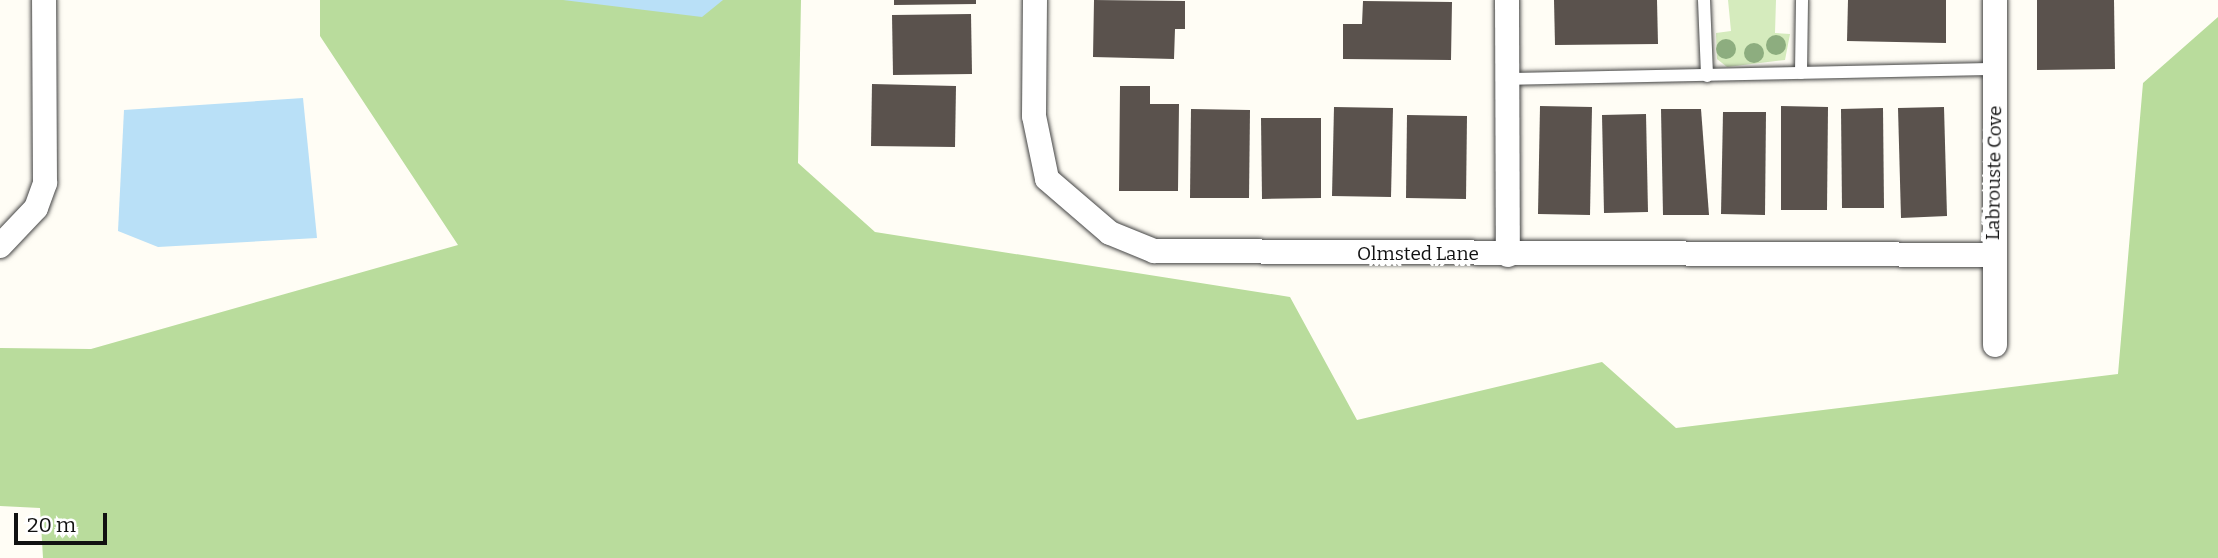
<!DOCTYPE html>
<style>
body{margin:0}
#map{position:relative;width:2218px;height:558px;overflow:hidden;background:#fffdf5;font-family:Bitter,serif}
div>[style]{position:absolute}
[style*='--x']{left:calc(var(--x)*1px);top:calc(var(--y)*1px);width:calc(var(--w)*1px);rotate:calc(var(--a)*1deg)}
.green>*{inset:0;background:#d5ebbd}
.forest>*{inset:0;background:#b9dc9c}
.water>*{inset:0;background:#b9e0f7}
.building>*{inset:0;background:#5a524d}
.roads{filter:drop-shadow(0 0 2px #444) drop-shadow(0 0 2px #444)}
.service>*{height:12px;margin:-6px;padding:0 6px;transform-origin:6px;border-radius:6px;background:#fff}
.minor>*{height:24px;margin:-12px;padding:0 12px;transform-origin:12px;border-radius:12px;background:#fff}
.trees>*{width:20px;height:20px;margin:-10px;border-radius:50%;background:#8dad7f}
span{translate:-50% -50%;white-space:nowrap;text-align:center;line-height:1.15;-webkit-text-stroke:7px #fff;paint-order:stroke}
.street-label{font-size:19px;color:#111}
.scale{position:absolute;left:14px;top:513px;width:93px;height:32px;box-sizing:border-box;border:4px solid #111;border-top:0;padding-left:9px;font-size:21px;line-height:24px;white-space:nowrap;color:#111;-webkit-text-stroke:5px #fff;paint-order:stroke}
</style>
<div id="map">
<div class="green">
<i style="clip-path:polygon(1728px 0,1776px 0,1775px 33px,1790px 34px,1785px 60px,1727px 67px,1717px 59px,1716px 33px,1731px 31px)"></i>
</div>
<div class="forest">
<i style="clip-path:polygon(320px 0,801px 0,798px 163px,875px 232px,1290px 297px,1357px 420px,1602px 362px,1676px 428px,2118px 374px,2143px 83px,2218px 17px,2218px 558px,43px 558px,40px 508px,0 506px,0 348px,91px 349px,458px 245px,320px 36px)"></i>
</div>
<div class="water">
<i style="clip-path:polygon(563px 0,723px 0,702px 17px)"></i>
<i style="clip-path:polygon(303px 98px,317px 238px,158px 247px,118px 231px,124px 110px)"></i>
</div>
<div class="building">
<i style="clip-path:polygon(894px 0,976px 0,976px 4px,894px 5px)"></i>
<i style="clip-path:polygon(1094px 0,1185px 1px,1185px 29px,1175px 29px,1174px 59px,1093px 57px)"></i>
<i style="clip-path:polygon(1554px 0,1657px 0,1658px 44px,1555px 45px)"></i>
<i style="clip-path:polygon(1848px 0,1946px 0,1946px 43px,1847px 41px)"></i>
<i style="clip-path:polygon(2037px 0,2114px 0,2115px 69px,2037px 70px)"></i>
<i style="clip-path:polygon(1363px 1px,1452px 2px,1451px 60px,1343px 59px,1343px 24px,1362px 24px)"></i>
<i style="clip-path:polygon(971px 14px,972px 74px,893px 75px,892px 15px)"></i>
<i style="clip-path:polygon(872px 84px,956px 86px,955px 147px,871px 146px)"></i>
<i style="clip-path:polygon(1120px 86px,1150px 86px,1150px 104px,1179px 104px,1178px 191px,1119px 191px)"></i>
<i style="clip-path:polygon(1540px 106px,1592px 107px,1590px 215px,1538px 214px)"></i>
<i style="clip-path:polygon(1781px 106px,1828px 107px,1827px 210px,1781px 210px)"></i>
<i style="clip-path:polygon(1334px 107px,1393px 108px,1391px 197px,1332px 196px)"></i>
<i style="clip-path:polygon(1944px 107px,1947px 216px,1901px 218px,1898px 108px)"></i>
<i style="clip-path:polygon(1883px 108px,1884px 208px,1842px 208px,1841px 109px)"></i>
<i style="clip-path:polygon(1191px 109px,1250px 110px,1249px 198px,1190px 198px)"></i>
<i style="clip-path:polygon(1661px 109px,1701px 109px,1709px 215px,1663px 215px)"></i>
<i style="clip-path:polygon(1723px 112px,1766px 112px,1765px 215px,1721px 214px)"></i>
<i style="clip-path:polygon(1646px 114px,1648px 212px,1604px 213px,1602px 115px)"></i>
<i style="clip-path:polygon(1407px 115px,1467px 116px,1466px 199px,1406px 198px)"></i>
<i style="clip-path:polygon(1261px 118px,1321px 118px,1321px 198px,1262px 199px)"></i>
</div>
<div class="roads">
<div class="service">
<i style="--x:1704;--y:0;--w:76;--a:87.7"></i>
<i style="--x:1801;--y:73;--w:73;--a:-89.2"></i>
<i style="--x:1507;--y:79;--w:488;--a:-1.2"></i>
</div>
<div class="minor">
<i style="--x:1035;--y:0;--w:116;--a:90.5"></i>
<i style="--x:1034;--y:116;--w:64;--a:78.3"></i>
<i style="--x:1047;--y:179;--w:83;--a:40.6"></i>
<i style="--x:1110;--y:233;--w:48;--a:22.2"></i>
<i style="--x:1154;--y:251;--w:839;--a:0.27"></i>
<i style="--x:1507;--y:0;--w:255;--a:89.8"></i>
<i style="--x:1995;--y:0;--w:345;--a:90"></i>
<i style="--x:0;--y:246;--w:52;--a:-46.5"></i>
<i style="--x:36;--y:208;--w:27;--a:-70"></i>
<i style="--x:45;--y:183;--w:183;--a:-90.3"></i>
</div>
</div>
<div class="trees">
<i style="left:1776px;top:45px"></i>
<i style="left:1726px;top:49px"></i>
<i style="left:1754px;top:53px"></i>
</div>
<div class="street-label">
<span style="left:1994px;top:173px;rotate:-89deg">Labrouste Cove</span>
<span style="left:1418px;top:254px">Olmsted Lane</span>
</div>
<div class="scale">20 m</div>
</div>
